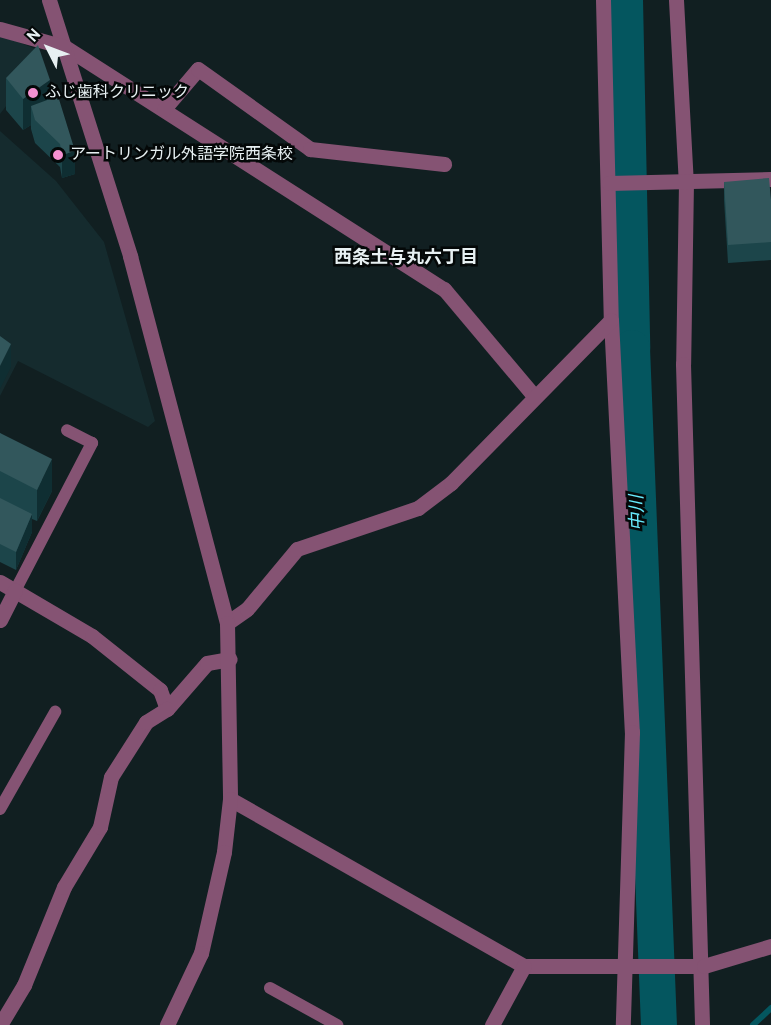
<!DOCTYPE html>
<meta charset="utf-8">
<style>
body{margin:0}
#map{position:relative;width:771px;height:1025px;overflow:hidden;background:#111f21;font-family:Overpass,"Noto Sans JP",sans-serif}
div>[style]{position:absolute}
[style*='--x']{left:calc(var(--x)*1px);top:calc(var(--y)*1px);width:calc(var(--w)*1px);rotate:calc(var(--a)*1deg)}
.built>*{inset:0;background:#152b2e}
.stream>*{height:6px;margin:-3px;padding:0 3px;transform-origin:3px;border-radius:3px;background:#04565f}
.river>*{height:36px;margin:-18px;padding:0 18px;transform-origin:18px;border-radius:18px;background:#04565f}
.service>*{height:12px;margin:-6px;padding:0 6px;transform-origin:6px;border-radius:6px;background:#855373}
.minor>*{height:15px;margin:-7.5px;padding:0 7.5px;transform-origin:7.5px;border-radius:7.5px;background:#855373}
.tertiary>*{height:15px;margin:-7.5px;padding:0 7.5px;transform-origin:7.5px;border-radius:7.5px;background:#855373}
.wall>*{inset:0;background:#1c454a}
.shaded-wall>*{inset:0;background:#0f2e32}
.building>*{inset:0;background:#32575c}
.dots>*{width:16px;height:16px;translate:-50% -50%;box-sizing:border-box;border:3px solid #040808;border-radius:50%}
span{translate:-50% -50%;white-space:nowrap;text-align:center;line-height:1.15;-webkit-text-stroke:5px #040808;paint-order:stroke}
.poi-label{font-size:16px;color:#e7f0f2}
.left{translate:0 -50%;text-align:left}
.neighbourhood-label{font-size:18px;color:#e7f0f2;font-weight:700}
.water-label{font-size:18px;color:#68ebfd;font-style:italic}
.north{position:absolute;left:18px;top:18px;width:60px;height:60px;-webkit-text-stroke:4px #040808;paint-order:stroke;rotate:312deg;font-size:16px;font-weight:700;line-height:24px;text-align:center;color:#e7f0f2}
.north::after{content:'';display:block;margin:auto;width:21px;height:27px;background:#e7f0f2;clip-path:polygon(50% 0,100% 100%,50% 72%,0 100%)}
</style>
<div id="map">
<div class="built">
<i style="clip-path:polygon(0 35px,36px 49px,40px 62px,0 114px)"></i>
<i style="clip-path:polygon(0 131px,56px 181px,104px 242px,155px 421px,148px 427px,18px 361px,0 396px)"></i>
</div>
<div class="stream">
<i style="--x:753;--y:1025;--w:25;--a:-43"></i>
</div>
<div class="river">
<i style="--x:625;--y:0;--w:348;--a:88.8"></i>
<i style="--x:632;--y:348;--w:678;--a:87.72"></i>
</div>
<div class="service">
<i style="--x:15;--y:591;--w:167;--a:-62.5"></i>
<i style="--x:92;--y:443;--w:28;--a:-153"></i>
<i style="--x:0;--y:809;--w:112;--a:-60.4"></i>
<i style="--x:270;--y:988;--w:77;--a:28.9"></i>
</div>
<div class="minor">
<i style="--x:603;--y:0;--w:320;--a:88.6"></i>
<i style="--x:611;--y:320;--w:413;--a:87.1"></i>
<i style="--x:632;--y:732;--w:293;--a:91.8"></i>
<i style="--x:676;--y:0;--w:182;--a:86.9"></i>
<i style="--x:686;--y:182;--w:182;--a:90.9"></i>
<i style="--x:683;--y:364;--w:661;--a:88.35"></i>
<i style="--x:65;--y:47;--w:450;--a:32.6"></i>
<i style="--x:444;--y:289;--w:140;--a:49.9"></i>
<i style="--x:164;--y:109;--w:52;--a:-49.6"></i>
<i style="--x:198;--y:69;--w:138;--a:35.5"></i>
<i style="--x:310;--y:149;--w:135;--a:6.4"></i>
<i style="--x:609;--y:183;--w:162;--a:-1.4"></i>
<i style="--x:0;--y:582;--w:107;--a:30.4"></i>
<i style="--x:92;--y:636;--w:87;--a:38.5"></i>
<i style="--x:160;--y:690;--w:20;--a:70"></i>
<i style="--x:167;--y:709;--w:61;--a:-49"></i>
<i style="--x:207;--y:663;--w:23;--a:-10"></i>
<i style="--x:0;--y:620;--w:33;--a:-63"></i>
<i style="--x:227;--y:623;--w:24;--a:-35"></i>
<i style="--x:247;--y:609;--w:78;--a:-50.2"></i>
<i style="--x:297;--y:549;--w:128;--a:-18.7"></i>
<i style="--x:418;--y:508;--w:41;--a:-37.1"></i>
<i style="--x:451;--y:483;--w:228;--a:-45.5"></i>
<i style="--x:230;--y:799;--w:338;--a:29.6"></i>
<i style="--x:524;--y:966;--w:180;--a:0"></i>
<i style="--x:704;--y:966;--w:70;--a:-16.6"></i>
<i style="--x:0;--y:1025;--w:47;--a:-59"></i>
<i style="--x:24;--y:985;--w:106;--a:-67.8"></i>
<i style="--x:64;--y:887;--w:70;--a:-59"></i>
<i style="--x:100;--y:827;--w:51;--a:-77.6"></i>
<i style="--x:111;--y:777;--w:65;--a:-57.5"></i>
<i style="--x:146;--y:722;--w:25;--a:-32"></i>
<i style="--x:492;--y:1025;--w:67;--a:-61.5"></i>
</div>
<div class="tertiary">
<i style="--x:49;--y:0;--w:269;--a:72.4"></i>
<i style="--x:130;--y:256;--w:380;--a:75.2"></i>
<i style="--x:227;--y:623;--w:176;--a:89"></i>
<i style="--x:230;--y:799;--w:53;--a:96.5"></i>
<i style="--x:224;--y:852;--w:104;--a:102.8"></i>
<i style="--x:201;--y:953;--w:80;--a:115.3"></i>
<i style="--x:0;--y:29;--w:67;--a:15.5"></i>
</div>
<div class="wall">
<i style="clip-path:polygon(6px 78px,50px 99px,75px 174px,62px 178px,60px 167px,35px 143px,31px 129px,31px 125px,23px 130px,6px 110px)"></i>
<i style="clip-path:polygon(724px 182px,771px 200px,771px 260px,728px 263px,724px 200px)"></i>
<i style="clip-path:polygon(0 433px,52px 491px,37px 521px,32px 519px,32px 532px,16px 570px,0 562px)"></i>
</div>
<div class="shaded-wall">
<i style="clip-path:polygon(50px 80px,50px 112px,31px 106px,31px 125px,23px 130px,23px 99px)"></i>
<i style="clip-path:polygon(75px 151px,75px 174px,62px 178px,62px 155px)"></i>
<i style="clip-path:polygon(11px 344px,11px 367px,0 389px,0 366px)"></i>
<i style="clip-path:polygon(52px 459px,52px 491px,37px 521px,37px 490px)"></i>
<i style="clip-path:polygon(32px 514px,32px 532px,16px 570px,16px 552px)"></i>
</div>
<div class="building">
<i style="clip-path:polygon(38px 45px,50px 80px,23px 99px,6px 78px)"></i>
<i style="clip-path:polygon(58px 96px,75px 151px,62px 155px,60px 144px,35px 120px,31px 106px)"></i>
<i style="clip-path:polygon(769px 178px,771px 200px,771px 242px,728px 245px,724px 182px)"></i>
<i style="clip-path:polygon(0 336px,11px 344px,0 366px)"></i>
<i style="clip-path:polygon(0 433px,52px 459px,37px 490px,0 471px)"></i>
<i style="clip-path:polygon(0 498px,32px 514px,16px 552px,0 544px)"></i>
</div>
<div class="dots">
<i style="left:33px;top:93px;background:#f590d1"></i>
<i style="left:58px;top:155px;background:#f590d1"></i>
</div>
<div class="poi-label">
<span class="left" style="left:45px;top:93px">ふじ歯科クリニック</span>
<span class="left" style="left:70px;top:155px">アートリンガル外語学院西条校</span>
</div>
<div class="neighbourhood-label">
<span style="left:406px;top:259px">西条土与丸六丁目</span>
</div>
<div class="water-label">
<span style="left:639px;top:513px;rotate:-92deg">中川</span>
</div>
<div class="north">N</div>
</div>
